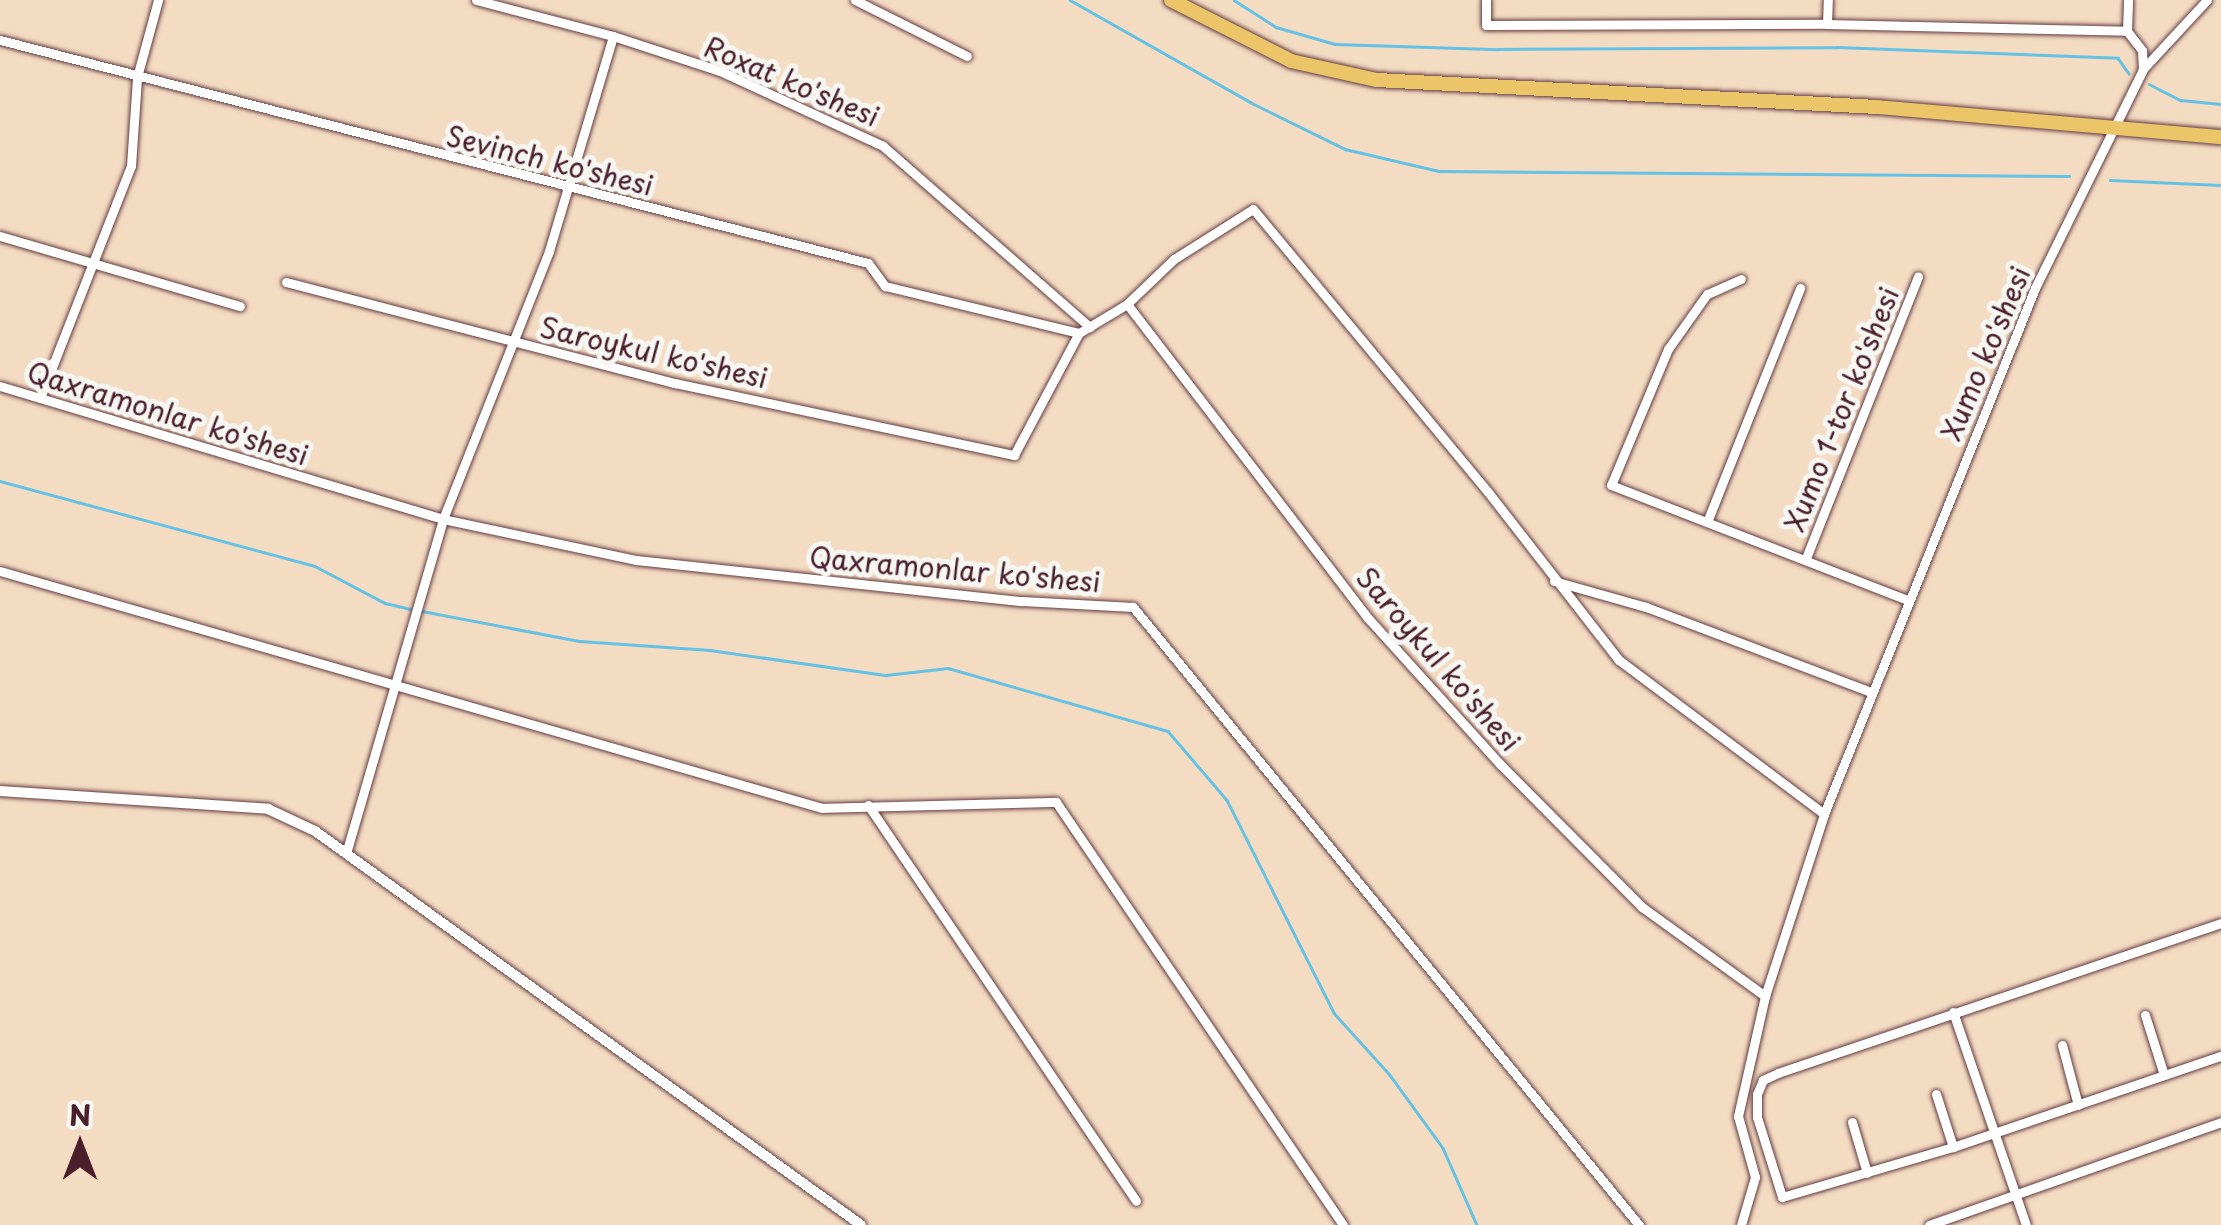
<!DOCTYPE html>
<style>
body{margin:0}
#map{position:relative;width:2221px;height:1225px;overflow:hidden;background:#f4dcc2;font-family:"Playpen Sans",sans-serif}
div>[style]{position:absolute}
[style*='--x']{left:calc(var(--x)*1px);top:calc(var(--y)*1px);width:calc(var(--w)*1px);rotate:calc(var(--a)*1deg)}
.stream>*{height:2.5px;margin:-1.25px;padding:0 1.25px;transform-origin:1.25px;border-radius:1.25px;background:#66c2e4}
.roads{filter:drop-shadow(0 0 2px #643b42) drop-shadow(0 0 2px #643b42)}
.minor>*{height:9px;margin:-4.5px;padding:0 4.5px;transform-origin:4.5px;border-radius:4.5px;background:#fff}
.tertiary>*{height:10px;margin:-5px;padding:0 5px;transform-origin:5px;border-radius:5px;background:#fff}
.trunk>*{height:14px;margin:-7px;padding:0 7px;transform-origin:7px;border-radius:7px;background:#edc569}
span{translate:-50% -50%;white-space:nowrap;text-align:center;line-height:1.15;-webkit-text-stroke:10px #f6f6f2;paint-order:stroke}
.street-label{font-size:28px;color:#4a1f2b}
.north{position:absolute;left:30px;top:1095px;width:100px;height:100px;-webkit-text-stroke:8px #f6f6f2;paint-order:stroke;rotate:0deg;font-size:28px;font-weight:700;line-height:40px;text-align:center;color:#4a1f2b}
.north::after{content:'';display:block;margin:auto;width:35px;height:45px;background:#4a1f2b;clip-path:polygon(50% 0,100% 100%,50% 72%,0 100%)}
</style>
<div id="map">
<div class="stream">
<i style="--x:1070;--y:0;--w:211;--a:29.5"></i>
<i style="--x:1254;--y:104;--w:102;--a:26.3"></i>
<i style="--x:1345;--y:149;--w:97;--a:13.2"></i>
<i style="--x:1439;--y:171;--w:630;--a:0.45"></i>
<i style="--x:1234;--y:0;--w:50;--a:32.7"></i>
<i style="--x:1276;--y:27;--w:61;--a:16.1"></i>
<i style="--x:1335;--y:44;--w:163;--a:1.8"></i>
<i style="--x:1498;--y:49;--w:339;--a:-0.3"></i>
<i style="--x:1837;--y:47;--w:281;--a:2.2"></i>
<i style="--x:2118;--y:58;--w:19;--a:55"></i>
<i style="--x:2149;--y:84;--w:36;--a:27"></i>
<i style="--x:2181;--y:100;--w:40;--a:5.7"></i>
<i style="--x:2110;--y:180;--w:111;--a:2.6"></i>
<i style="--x:0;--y:481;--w:326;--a:15.1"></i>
<i style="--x:315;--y:566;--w:79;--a:27.9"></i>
<i style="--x:385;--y:603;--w:26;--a:13"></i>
<i style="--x:422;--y:611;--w:161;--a:10.8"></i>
<i style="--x:580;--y:641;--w:130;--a:4"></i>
<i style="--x:710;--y:650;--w:178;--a:8.1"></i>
<i style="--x:886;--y:675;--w:62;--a:-6.4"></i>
<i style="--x:948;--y:668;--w:229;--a:16"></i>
<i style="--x:1168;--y:731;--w:91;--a:49.5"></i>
<i style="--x:1227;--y:800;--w:238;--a:63.3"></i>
<i style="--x:1334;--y:1013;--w:84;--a:47.9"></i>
<i style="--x:1390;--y:1075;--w:90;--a:54"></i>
<i style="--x:1443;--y:1148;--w:84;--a:66.2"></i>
</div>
<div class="roads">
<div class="minor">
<i style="--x:476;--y:0;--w:142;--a:14.7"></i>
<i style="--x:613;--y:36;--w:113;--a:18.1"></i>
<i style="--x:720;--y:71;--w:179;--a:24.7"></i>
<i style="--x:883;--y:146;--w:275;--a:41.2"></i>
<i style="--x:855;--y:0;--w:125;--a:26.6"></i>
<i style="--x:1486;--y:0;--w:25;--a:90"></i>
<i style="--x:1486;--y:25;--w:341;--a:-0.2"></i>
<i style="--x:1827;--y:24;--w:300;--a:1.3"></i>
<i style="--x:2127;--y:31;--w:24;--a:52"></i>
<i style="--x:2142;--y:50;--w:19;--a:87"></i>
<i style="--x:1827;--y:24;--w:24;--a:-88"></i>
<i style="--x:2127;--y:31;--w:31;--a:-88"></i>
<i style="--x:0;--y:40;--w:896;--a:14.41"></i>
<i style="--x:868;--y:263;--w:29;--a:54"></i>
<i style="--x:885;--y:286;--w:200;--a:13.6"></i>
<i style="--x:0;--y:236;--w:250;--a:16.3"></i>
<i style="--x:1741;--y:279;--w:37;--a:156"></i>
<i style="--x:1707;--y:294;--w:67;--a:125.3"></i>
<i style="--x:1668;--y:349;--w:147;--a:112.7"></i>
<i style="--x:1611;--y:485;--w:318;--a:21.2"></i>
<i style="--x:286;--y:282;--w:402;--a:14.6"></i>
<i style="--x:675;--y:383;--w:347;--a:12"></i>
<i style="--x:1014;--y:455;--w:138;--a:-62"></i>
<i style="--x:1079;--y:333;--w:56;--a:-31.1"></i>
<i style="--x:1127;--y:304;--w:65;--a:-43.8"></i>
<i style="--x:1174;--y:259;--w:93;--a:-32.3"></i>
<i style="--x:1253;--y:209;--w:368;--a:50.3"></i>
<i style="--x:1488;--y:492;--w:213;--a:52.1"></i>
<i style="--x:1619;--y:660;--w:256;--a:36.9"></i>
<i style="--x:1127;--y:304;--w:396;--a:52.5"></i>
<i style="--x:1368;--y:618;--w:197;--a:47.9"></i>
<i style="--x:1500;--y:764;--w:202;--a:45.2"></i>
<i style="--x:1642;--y:907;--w:152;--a:35.9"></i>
<i style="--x:0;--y:386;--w:463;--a:16.7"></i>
<i style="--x:443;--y:519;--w:197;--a:12"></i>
<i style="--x:636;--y:560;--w:388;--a:6.1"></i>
<i style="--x:1022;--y:601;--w:111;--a:3.1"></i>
<i style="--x:1133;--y:607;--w:799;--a:50.69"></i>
<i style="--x:40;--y:398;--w:249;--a:-68.6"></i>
<i style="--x:131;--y:166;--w:89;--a:-86.1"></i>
<i style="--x:137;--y:77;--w:80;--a:-74.7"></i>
<i style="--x:1707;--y:522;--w:252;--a:-68.3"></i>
<i style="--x:1806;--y:558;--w:303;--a:-68.3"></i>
<i style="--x:0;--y:571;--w:855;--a:16.08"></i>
<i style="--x:822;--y:808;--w:234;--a:-1.5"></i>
<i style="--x:1056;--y:802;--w:511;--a:55.84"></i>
<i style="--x:1554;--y:581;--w:96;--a:15.8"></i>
<i style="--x:1646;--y:607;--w:241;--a:20.7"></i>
<i style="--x:868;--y:805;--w:478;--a:55.9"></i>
<i style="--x:347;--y:850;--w:345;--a:-73.8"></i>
<i style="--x:443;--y:519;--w:288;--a:-68.4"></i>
<i style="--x:549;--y:251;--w:224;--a:-73.4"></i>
<i style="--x:2221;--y:923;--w:468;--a:161.3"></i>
<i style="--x:1778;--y:1073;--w:17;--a:155"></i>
<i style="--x:1763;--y:1080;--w:15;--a:113"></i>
<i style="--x:1757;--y:1094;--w:23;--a:90"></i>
<i style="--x:1757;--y:1117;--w:84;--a:72.6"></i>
<i style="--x:1782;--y:1197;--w:178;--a:-16.3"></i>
<i style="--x:1953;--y:1147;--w:283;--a:-18.8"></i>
<i style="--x:1953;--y:1012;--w:225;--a:71.1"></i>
<i style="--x:2145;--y:1015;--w:63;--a:72.4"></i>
<i style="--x:2062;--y:1045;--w:62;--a:75.1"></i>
<i style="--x:1936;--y:1094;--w:56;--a:72.2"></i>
<i style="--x:1852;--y:1122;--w:53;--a:73.6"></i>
<i style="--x:1741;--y:1225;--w:50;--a:-73.7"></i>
<i style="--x:1755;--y:1177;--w:63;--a:-105.6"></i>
<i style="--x:1738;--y:1116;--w:123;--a:-77.3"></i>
<i style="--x:1765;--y:996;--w:191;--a:-72"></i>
<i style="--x:1824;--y:814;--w:567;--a:-68.14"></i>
<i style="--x:2035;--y:288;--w:244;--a:-63.7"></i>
<i style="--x:2143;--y:69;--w:94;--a:-47.2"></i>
<i style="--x:1929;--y:1225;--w:310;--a:-19.4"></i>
</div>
<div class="tertiary">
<i style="--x:0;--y:791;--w:269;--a:3.8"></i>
<i style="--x:268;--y:809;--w:52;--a:25.1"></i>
<i style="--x:315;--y:831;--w:673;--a:35.81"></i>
</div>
<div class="trunk">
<i style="--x:1171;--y:0;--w:135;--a:26.9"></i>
<i style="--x:1291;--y:61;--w:88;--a:12.5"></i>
<i style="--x:1377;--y:80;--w:501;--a:3.09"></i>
<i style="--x:1877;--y:107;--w:345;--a:5"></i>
</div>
</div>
<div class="street-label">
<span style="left:792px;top:81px;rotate:23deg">Roxat ko'shesi</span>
<span style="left:550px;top:160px;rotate:14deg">Sevinch ko'shesi</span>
<span style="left:654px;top:352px;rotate:13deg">Saroykul ko'shesi</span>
<span style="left:1985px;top:353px;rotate:-67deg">Xumo ko'shesi</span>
<span style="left:1841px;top:409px;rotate:-68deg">Xumo 1-tor ko'shesi</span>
<span style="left:168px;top:413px;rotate:17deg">Qaxramonlar ko'shesi</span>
<span style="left:955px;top:569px;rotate:5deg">Qaxramonlar ko'shesi</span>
<span style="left:1439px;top:659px;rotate:49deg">Saroykul ko'shesi</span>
</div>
<div class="north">N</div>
</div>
